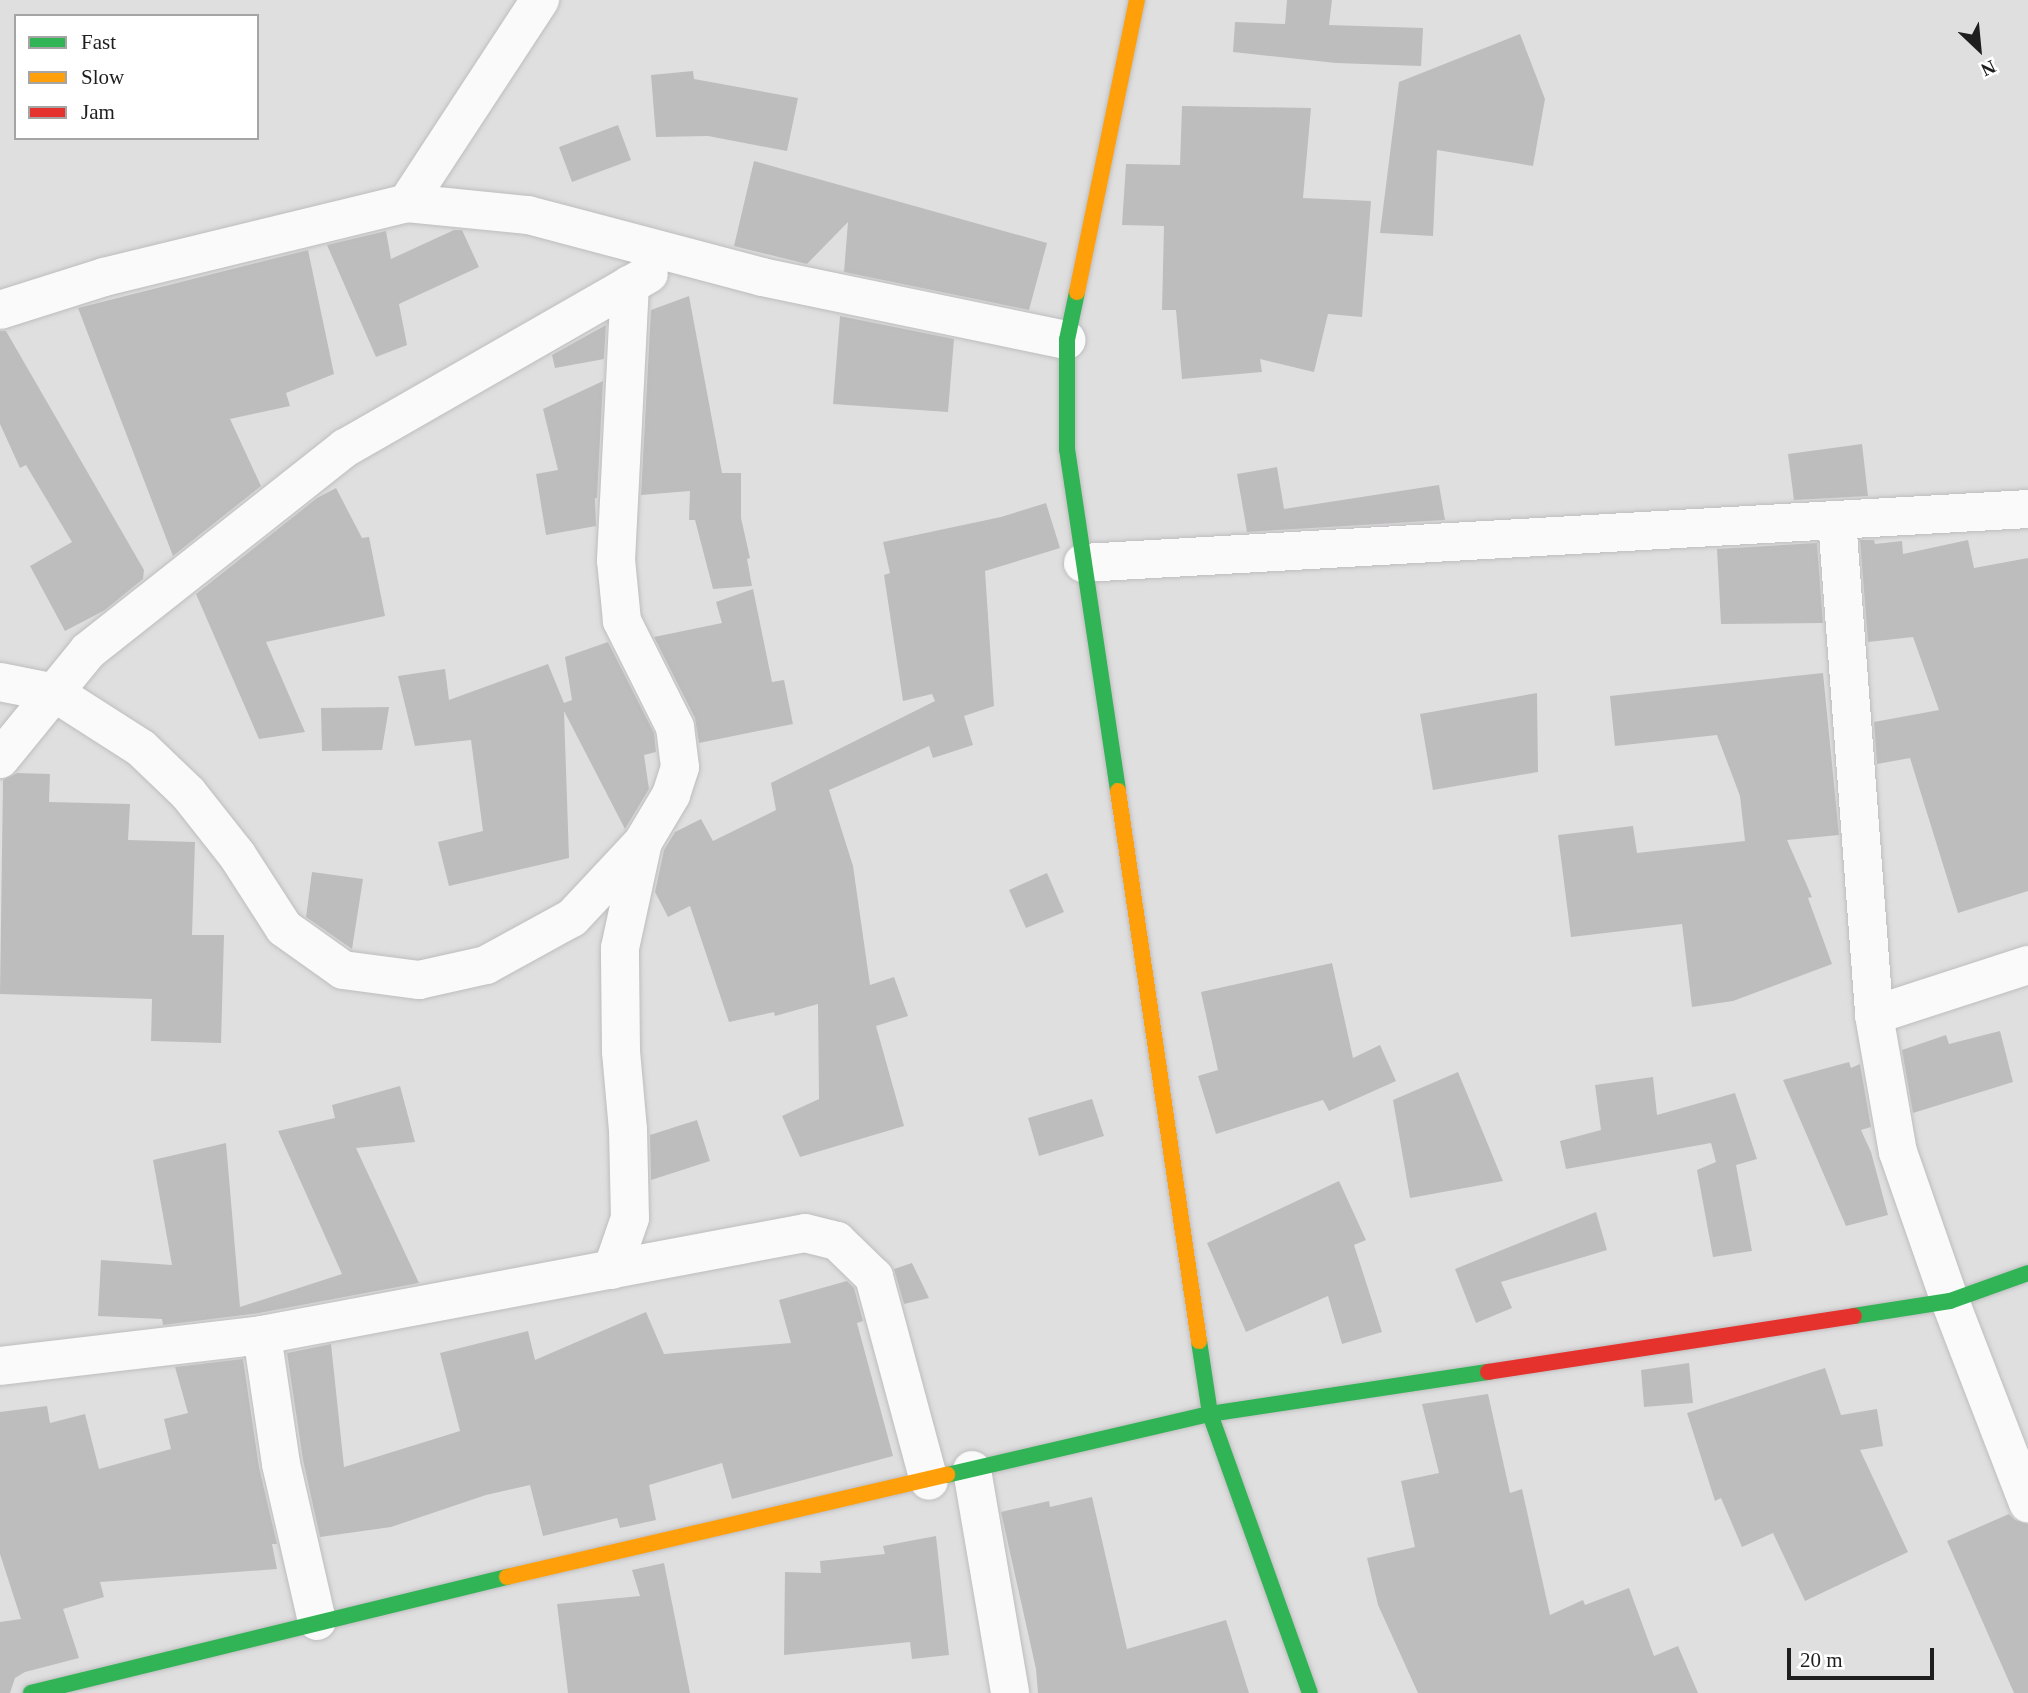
<!DOCTYPE html>
<style>
body{margin:0}
#map{position:relative;width:2028px;height:1693px;overflow:hidden;background:#e0dfe0;font-family:"Times New Roman",serif}
div>[style]{position:absolute}
[style*='--x']{left:calc(var(--x)*1px);top:calc(var(--y)*1px);width:calc(var(--w)*1px);rotate:calc(var(--a)*1deg)}
.building>*{inset:0;background:#bebdbe}
.roads{filter:drop-shadow(0 0 2px #bebdbe) drop-shadow(0 0 2px #bebdbe)}
.street>*{height:38px;margin:-19px;padding:0 19px;transform-origin:19px;border-radius:19px;background:#fafafa}
.fast>*{height:16px;margin:-8px;padding:0 8px;transform-origin:8px;border-radius:8px;background:#30b455}
.slow>*{height:16px;margin:-8px;padding:0 8px;transform-origin:8px;border-radius:8px;background:#ff9f0a}
.jam>*{height:16px;margin:-8px;padding:0 8px;transform-origin:8px;border-radius:8px;background:#e5322d}
span{translate:-50% -50%;white-space:nowrap;text-align:center;line-height:1.15;-webkit-text-stroke:7px #fff;paint-order:stroke}
.legend{position:absolute;left:14px;top:14px;width:245px;height:126px;box-sizing:border-box;background:#fff;border:2px solid #a5a5a5;margin:0;padding:9px 12px;list-style:none;font-size:21px;color:#1f1e1f}
.legend li{display:flex;align-items:center;gap:14px;height:35px}
.legend b{width:35px;border:2px solid #a5a5a5}
.north{position:absolute;left:1944px;top:14px;width:70px;height:70px;-webkit-text-stroke:5px #fff;paint-order:stroke;rotate:154deg;font-size:19px;font-weight:700;line-height:28px;text-align:center;color:#1f1e1f}
.north::after{content:'';display:block;margin:auto;width:24px;height:32px;background:#1f1e1f;clip-path:polygon(50% 0,100% 100%,50% 72%,0 100%)}
.scale{position:absolute;left:1787px;top:1648px;width:147px;height:32px;box-sizing:border-box;border:4px solid #1f1e1f;border-top:0;padding-left:9px;font-size:21px;line-height:24px;white-space:nowrap;color:#1f1e1f;-webkit-text-stroke:5px #fff;paint-order:stroke}
</style>
<div id="map">
<div class="building">
<i style="clip-path:polygon(1287px 0,1332px 0,1329px 25px,1423px 28px,1421px 66px,1336px 63px,1233px 52px,1235px 22px,1285px 24px)"></i>
<i style="clip-path:polygon(1520px 34px,1545px 99px,1533px 166px,1437px 150px,1433px 236px,1380px 233px,1399px 82px)"></i>
<i style="clip-path:polygon(693px 71px,694px 79px,798px 98px,787px 151px,708px 136px,656px 137px,651px 75px)"></i>
<i style="clip-path:polygon(1182px 106px,1311px 108px,1303px 198px,1371px 201px,1362px 317px,1328px 314px,1314px 372px,1260px 359px,1262px 372px,1182px 379px,1176px 310px,1162px 310px,1164px 226px,1122px 225px,1126px 164px,1180px 165px)"></i>
<i style="clip-path:polygon(618px 125px,631px 160px,572px 182px,559px 147px)"></i>
<i style="clip-path:polygon(754px 161px,1047px 243px,1029px 310px,844px 272px,848px 222px,807px 264px,734px 246px)"></i>
<i style="clip-path:polygon(454px 230px,462px 230px,479px 267px,399px 304px,407px 345px,376px 357px,327px 245px,386px 231px,391px 259px)"></i>
<i style="clip-path:polygon(308px 250px,334px 374px,286px 393px,290px 406px,230px 419px,261px 486px,173px 556px,78px 308px)"></i>
<i style="clip-path:polygon(689px 296px,722px 473px,741px 473px,741px 518px,750px 558px,747px 559px,752px 586px,713px 589px,695px 520px,689px 520px,690px 491px,641px 495px,651px 310px)"></i>
<i style="clip-path:polygon(840px 316px,954px 339px,948px 412px,833px 404px)"></i>
<i style="clip-path:polygon(606px 325px,604px 359px,555px 368px,552px 355px)"></i>
<i style="clip-path:polygon(0 331px,6px 331px,144px 570px,143px 579px,105px 610px,65px 631px,30px 566px,72px 542px,26px 465px,20px 468px,0 424px)"></i>
<i style="clip-path:polygon(603px 381px,597px 498px,595px 498px,596px 526px,546px 535px,536px 474px,558px 470px,543px 409px)"></i>
<i style="clip-path:polygon(1862px 444px,1868px 496px,1794px 500px,1788px 454px)"></i>
<i style="clip-path:polygon(1277px 467px,1284px 509px,1439px 485px,1445px 520px,1247px 532px,1237px 474px)"></i>
<i style="clip-path:polygon(336px 488px,362px 538px,369px 537px,385px 616px,266px 642px,305px 732px,259px 739px,196px 594px,317px 498px)"></i>
<i style="clip-path:polygon(1046px 503px,1060px 548px,985px 571px,994px 706px,964px 716px,973px 745px,933px 758px,929px 746px,829px 790px,853px 866px,870px 985px,894px 977px,908px 1016px,876px 1026px,904px 1126px,800px 1157px,782px 1116px,819px 1099px,818px 1004px,775px 1016px,774px 1012px,729px 1022px,690px 906px,668px 917px,655px 892px,664px 850px,675px 832px,701px 819px,713px 841px,776px 810px,771px 783px,935px 701px,932px 694px,903px 701px,884px 575px,890px 573px,883px 542px,1001px 517px)"></i>
<i style="clip-path:polygon(1860px 540px,1874px 540px,1875px 544px,1902px 541px,1903px 554px,1968px 540px,1974px 568px,2028px 558px,2028px 891px,1958px 913px,1910px 758px,1877px 764px,1874px 722px,1939px 710px,1913px 637px,1868px 642px)"></i>
<i style="clip-path:polygon(1817px 543px,1823px 623px,1721px 624px,1717px 549px)"></i>
<i style="clip-path:polygon(753px 589px,772px 682px,784px 680px,793px 724px,699px 743px,695px 718px,654px 637px,722px 623px,716px 602px)"></i>
<i style="clip-path:polygon(608px 642px,654px 733px,656px 752px,644px 755px,649px 789px,625px 829px,564px 711px,569px 858px,449px 886px,438px 842px,483px 831px,471px 740px,415px 746px,398px 676px,445px 669px,449px 700px,548px 664px,564px 703px,572px 700px,565px 657px)"></i>
<i style="clip-path:polygon(1823px 673px,1839px 835px,1787px 840px,1812px 897px,1808px 898px,1832px 964px,1733px 1001px,1692px 1007px,1682px 924px,1571px 937px,1558px 835px,1633px 826px,1637px 853px,1745px 841px,1740px 796px,1717px 735px,1615px 746px,1610px 696px)"></i>
<i style="clip-path:polygon(1537px 693px,1538px 772px,1433px 790px,1420px 714px)"></i>
<i style="clip-path:polygon(389px 707px,382px 750px,322px 751px,321px 708px)"></i>
<i style="clip-path:polygon(17px 773px,50px 774px,49px 802px,130px 804px,128px 840px,195px 842px,192px 935px,224px 935px,221px 1043px,151px 1041px,152px 999px,0 994px,3px 780px)"></i>
<i style="clip-path:polygon(312px 872px,363px 879px,352px 949px,306px 917px)"></i>
<i style="clip-path:polygon(1047px 873px,1064px 912px,1026px 928px,1009px 890px)"></i>
<i style="clip-path:polygon(1332px 963px,1353px 1058px,1380px 1045px,1396px 1081px,1329px 1111px,1323px 1100px,1216px 1134px,1198px 1076px,1218px 1070px,1201px 992px)"></i>
<i style="clip-path:polygon(2000px 1031px,2013px 1082px,1913px 1113px,1902px 1050px,1946px 1035px,1949px 1044px)"></i>
<i style="clip-path:polygon(1849px 1062px,1851px 1068px,1860px 1064px,1871px 1127px,1861px 1130px,1871px 1152px,1888px 1215px,1846px 1226px,1783px 1080px)"></i>
<i style="clip-path:polygon(1458px 1072px,1503px 1181px,1410px 1198px,1393px 1100px)"></i>
<i style="clip-path:polygon(1653px 1077px,1657px 1115px,1735px 1093px,1757px 1159px,1736px 1165px,1752px 1251px,1713px 1257px,1697px 1170px,1716px 1162px,1711px 1143px,1566px 1169px,1560px 1141px,1601px 1130px,1595px 1085px)"></i>
<i style="clip-path:polygon(400px 1086px,415px 1142px,356px 1148px,419px 1283px,259px 1313px,163px 1325px,162px 1319px,98px 1316px,101px 1260px,172px 1265px,153px 1160px,226px 1143px,240px 1307px,342px 1274px,278px 1131px,335px 1118px,332px 1105px)"></i>
<i style="clip-path:polygon(1092px 1099px,1104px 1136px,1039px 1156px,1028px 1118px)"></i>
<i style="clip-path:polygon(697px 1120px,710px 1161px,651px 1180px,650px 1135px)"></i>
<i style="clip-path:polygon(1339px 1181px,1366px 1240px,1354px 1245px,1382px 1332px,1342px 1344px,1328px 1296px,1246px 1332px,1207px 1243px)"></i>
<i style="clip-path:polygon(1596px 1212px,1607px 1250px,1501px 1282px,1512px 1308px,1476px 1323px,1455px 1269px)"></i>
<i style="clip-path:polygon(912px 1263px,929px 1298px,904px 1304px,894px 1269px)"></i>
<i style="clip-path:polygon(847px 1281px,854px 1288px,863px 1321px,857px 1323px,893px 1456px,732px 1499px,722px 1463px,649px 1485px,656px 1520px,620px 1528px,617px 1518px,543px 1536px,530px 1485px,486px 1495px,391px 1527px,320px 1537px,303px 1460px,287px 1353px,331px 1344px,344px 1467px,460px 1431px,440px 1353px,528px 1331px,535px 1360px,646px 1312px,664px 1354px,791px 1343px,779px 1300px)"></i>
<i style="clip-path:polygon(243px 1359px,259px 1467px,277px 1544px,272px 1544px,277px 1569px,100px 1582px,104px 1597px,63px 1609px,79px 1658px,25px 1672px,15px 1678px,10px 1693px,0 1693px,0 1622px,21px 1619px,0 1554px,0 1412px,47px 1406px,50px 1423px,85px 1414px,99px 1469px,171px 1449px,164px 1419px,188px 1413px,175px 1367px)"></i>
<i style="clip-path:polygon(1689px 1363px,1693px 1403px,1644px 1407px,1641px 1370px)"></i>
<i style="clip-path:polygon(1825px 1368px,1841px 1415px,1877px 1409px,1883px 1446px,1860px 1450px,1908px 1552px,1805px 1601px,1773px 1533px,1742px 1547px,1721px 1498px,1715px 1501px,1687px 1413px)"></i>
<i style="clip-path:polygon(1488px 1394px,1510px 1493px,1522px 1489px,1550px 1615px,1583px 1600px,1585px 1605px,1629px 1588px,1654px 1656px,1678px 1646px,1698px 1693px,1418px 1693px,1378px 1605px,1367px 1558px,1415px 1547px,1401px 1481px,1439px 1473px,1422px 1404px)"></i>
<i style="clip-path:polygon(1092px 1497px,1127px 1649px,1226px 1620px,1249px 1693px,1038px 1693px,1036px 1669px,1001px 1512px,1049px 1501px,1050px 1507px)"></i>
<i style="clip-path:polygon(2009px 1514px,2015px 1520px,2028px 1524px,2028px 1693px,2014px 1693px,1947px 1541px)"></i>
<i style="clip-path:polygon(936px 1536px,949px 1655px,912px 1659px,910px 1642px,784px 1655px,785px 1572px,821px 1573px,820px 1561px,885px 1554px,883px 1546px)"></i>
<i style="clip-path:polygon(664px 1563px,690px 1693px,568px 1693px,557px 1604px,640px 1596px,632px 1570px)"></i>
</div>
<div class="roads">
<div class="street">
<i style="--x:407;--y:203;--w:243;--a:-56.8"></i>
<i style="--x:0;--y:310;--w:109;--a:-17.6"></i>
<i style="--x:104;--y:277;--w:312;--a:-13.7"></i>
<i style="--x:407;--y:203;--w:122;--a:5.7"></i>
<i style="--x:528;--y:215;--w:242;--a:14.8"></i>
<i style="--x:762;--y:277;--w:311;--a:11.7"></i>
<i style="--x:1837;--y:520;--w:496;--a:85.7"></i>
<i style="--x:1874;--y:1015;--w:139;--a:80.1"></i>
<i style="--x:1898;--y:1152;--w:158;--a:70.8"></i>
<i style="--x:1950;--y:1301;--w:217;--a:68.9"></i>
<i style="--x:1083;--y:563;--w:947;--a:-3.27"></i>
<i style="--x:0;--y:682;--w:56;--a:11.3"></i>
<i style="--x:55;--y:693;--w:102;--a:32.6"></i>
<i style="--x:141;--y:748;--w:65;--a:43.8"></i>
<i style="--x:188;--y:793;--w:79;--a:51.7"></i>
<i style="--x:237;--y:855;--w:87;--a:57.2"></i>
<i style="--x:284;--y:928;--w:72;--a:35.4"></i>
<i style="--x:343;--y:970;--w:77;--a:7.5"></i>
<i style="--x:419;--y:980;--w:69;--a:-12.6"></i>
<i style="--x:486;--y:965;--w:98;--a:-28.7"></i>
<i style="--x:572;--y:918;--w:104;--a:-46.9"></i>
<i style="--x:0;--y:759;--w:139;--a:-50.8"></i>
<i style="--x:88;--y:651;--w:328;--a:-38.3"></i>
<i style="--x:345;--y:448;--w:350;--a:-29.8"></i>
<i style="--x:1874;--y:1015;--w:162;--a:-18"></i>
<i style="--x:612;--y:1270;--w:55;--a:-70.9"></i>
<i style="--x:630;--y:1218;--w:88;--a:-91.3"></i>
<i style="--x:628;--y:1130;--w:78;--a:-95.1"></i>
<i style="--x:621;--y:1052;--w:104;--a:-90.6"></i>
<i style="--x:620;--y:948;--w:108;--a:-77.8"></i>
<i style="--x:643;--y:842;--w:55;--a:-59.2"></i>
<i style="--x:671;--y:795;--w:29;--a:-72"></i>
<i style="--x:680;--y:767;--w:40;--a:-97.1"></i>
<i style="--x:675;--y:727;--w:119;--a:-116.6"></i>
<i style="--x:622;--y:621;--w:61;--a:-95.6"></i>
<i style="--x:616;--y:560;--w:276;--a:-87.1"></i>
<i style="--x:262;--y:1335;--w:130;--a:81.6"></i>
<i style="--x:281;--y:1464;--w:161;--a:77.1"></i>
<i style="--x:0;--y:1366;--w:264;--a:-6.7"></i>
<i style="--x:262;--y:1335;--w:552;--a:-10.64"></i>
<i style="--x:805;--y:1233;--w:33;--a:14"></i>
<i style="--x:837;--y:1241;--w:52;--a:44.2"></i>
<i style="--x:874;--y:1277;--w:211;--a:74.9"></i>
<i style="--x:972;--y:1470;--w:226;--a:80.3"></i>
</div>
<div class="fast">
<i style="--x:1077;--y:292;--w:49;--a:101.8"></i>
<i style="--x:1067;--y:340;--w:109;--a:90"></i>
<i style="--x:1067;--y:449;--w:346;--a:81.5"></i>
<i style="--x:1854;--y:1316;--w:97;--a:-8.9"></i>
<i style="--x:1950;--y:1301;--w:83;--a:-19.7"></i>
<i style="--x:1199;--y:1341;--w:74;--a:81.4"></i>
<i style="--x:1210;--y:1414;--w:296;--a:70.3"></i>
<i style="--x:947;--y:1475;--w:270;--a:-13.1"></i>
<i style="--x:1210;--y:1414;--w:281;--a:-8.6"></i>
<i style="--x:31;--y:1693;--w:490;--a:-13.7"></i>
</div>
<div class="slow">
<i style="--x:1077;--y:292;--w:298;--a:-78.4"></i>
<i style="--x:1118;--y:791;--w:556;--a:81.62"></i>
<i style="--x:507;--y:1577;--w:452;--a:-13.1"></i>
</div>
<div class="jam">
<i style="--x:1488;--y:1372;--w:370;--a:-8.7"></i>
</div>
</div>
<ul class="legend">
<li><b style="height:9px;background:#30b455"></b>Fast</li>
<li><b style="height:9px;background:#ff9f0a"></b>Slow</li>
<li><b style="height:9px;background:#e5322d"></b>Jam</li>
</ul>
<div class="north">N</div>
<div class="scale">20 m</div>
</div>
